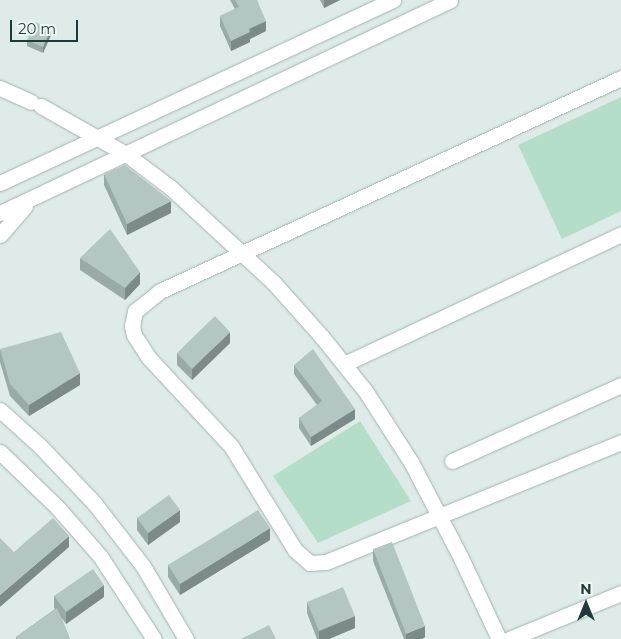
<!DOCTYPE html>
<style>
body{margin:0}
#map{position:relative;width:621px;height:639px;overflow:hidden;background:#deebe8;font-family:Montserrat,sans-serif}
div>[style]{position:absolute}
[style*='--x']{left:calc(var(--x)*1px);top:calc(var(--y)*1px);width:calc(var(--w)*1px);rotate:calc(var(--a)*1deg)}
.green>*{inset:0;background:#b5deca}
.roads{filter:drop-shadow(0 0 1px #a1b3b1) drop-shadow(0 0 1px #a1b3b1)}
.minor>*{height:15px;margin:-7.5px;padding:0 7.5px;transform-origin:7.5px;border-radius:7.5px;background:#fff}
.wall>*{inset:0;background:#9aaaa7}
.shaded-wall>*{inset:0;background:#7d8b88}
.building>*{inset:0;background:#b3c6c2}
span{translate:-50% -50%;white-space:nowrap;text-align:center;line-height:1.15;-webkit-text-stroke:4px #eef7f5;paint-order:stroke}
.north{position:absolute;left:561px;top:579px;width:50px;height:50px;-webkit-text-stroke:4px #eef7f5;paint-order:stroke;rotate:0deg;font-size:14px;font-weight:700;line-height:20px;text-align:center;color:#1e3b3b}
.north::after{content:'';display:block;margin:auto;width:18px;height:22px;background:#1e3b3b;clip-path:polygon(50% 0,100% 100%,50% 72%,0 100%)}
.scale{position:absolute;left:10px;top:20px;width:68px;height:22px;box-sizing:border-box;border:2px solid #1e3b3b;border-top:0;padding-left:6px;font-size:15px;line-height:18px;white-space:nowrap;color:#1e3b3b;-webkit-text-stroke:4px #eef7f5;paint-order:stroke}
</style>
<div id="map">
<div class="green">
<i style="clip-path:polygon(621px 97px,621px 211px,562px 239px,518px 145px)"></i>
<i style="clip-path:polygon(360px 421px,411px 501px,318px 543px,273px 476px)"></i>
</div>
<div class="roads">
<div class="minor">
<i style="--x:621;--y:78;--w:508;--a:155.2"></i>
<i style="--x:160;--y:291;--w:32;--a:141"></i>
<i style="--x:135;--y:311;--w:15;--a:101"></i>
<i style="--x:132;--y:326;--w:9;--a:77"></i>
<i style="--x:134;--y:335;--w:27;--a:57"></i>
<i style="--x:149;--y:358;--w:120;--a:47"></i>
<i style="--x:231;--y:446;--w:122;--a:58.4"></i>
<i style="--x:295;--y:550;--w:20;--a:41"></i>
<i style="--x:310;--y:563;--w:16;--a:-4"></i>
<i style="--x:326;--y:562;--w:318;--a:-22.1"></i>
<i style="--x:0;--y:88;--w:34;--a:24"></i>
<i style="--x:41;--y:106;--w:98;--a:29.5"></i>
<i style="--x:126;--y:154;--w:56;--a:37.1"></i>
<i style="--x:171;--y:188;--w:139;--a:42.7"></i>
<i style="--x:273;--y:282;--w:74;--a:48.3"></i>
<i style="--x:322;--y:337;--w:70;--a:51.3"></i>
<i style="--x:366;--y:392;--w:83;--a:57.3"></i>
<i style="--x:411;--y:462;--w:108;--a:62.5"></i>
<i style="--x:461;--y:558;--w:89;--a:64.9"></i>
<i style="--x:0;--y:183;--w:434;--a:-25"></i>
<i style="--x:0;--y:213;--w:498;--a:-25.3"></i>
<i style="--x:0;--y:235;--w:38;--a:-49"></i>
<i style="--x:344;--y:364;--w:306;--a:-25.1"></i>
<i style="--x:0;--y:410;--w:54;--a:42"></i>
<i style="--x:40;--y:446;--w:80;--a:46.5"></i>
<i style="--x:95;--y:504;--w:78;--a:52.3"></i>
<i style="--x:143;--y:566;--w:85;--a:59.5"></i>
<i style="--x:0;--y:452;--w:79;--a:44"></i>
<i style="--x:57;--y:507;--w:65;--a:48.7"></i>
<i style="--x:100;--y:556;--w:99;--a:57"></i>
<i style="--x:452;--y:461;--w:185;--a:-24.2"></i>
<i style="--x:509;--y:639;--w:121;--a:-22.3"></i>
</div>
</div>
<div class="wall">
<i style="clip-path:polygon(230px 0,257px 0,266px 31px,250px 39px,250px 42px,231px 51px,220px 26px,220px 16px,235px 9px)"></i>
<i style="clip-path:polygon(320px 0,340px 0,324px 8px)"></i>
<i style="clip-path:polygon(51px 35px,43px 53px,27px 46px,27px 40px)"></i>
<i style="clip-path:polygon(104px 174px,171px 213px,127px 235px,104px 185px)"></i>
<i style="clip-path:polygon(80px 258px,140px 284px,125px 300px,80px 270px)"></i>
<i style="clip-path:polygon(230px 343px,192px 380px,177px 365px,177px 353px)"></i>
<i style="clip-path:polygon(0 349px,80px 385px,29px 416px,10px 396px,0 362px)"></i>
<i style="clip-path:polygon(294px 365px,355px 419px,311px 446px,299px 428px,299px 418px,317px 405px,294px 374px)"></i>
<i style="clip-path:polygon(137px 518px,180px 522px,148px 545px,137px 530px)"></i>
<i style="clip-path:polygon(270px 540px,180px 595px,168px 577px,168px 565px)"></i>
<i style="clip-path:polygon(373px 549px,425px 637px,422px 639px,404px 639px,373px 561px)"></i>
<i style="clip-path:polygon(54px 596px,104px 597px,66px 624px,61px 617px,70px 639px,16px 639px,16px 637px,55px 609px,54px 608px)"></i>
<i style="clip-path:polygon(307px 602px,355px 628px,329px 639px,317px 639px,307px 613px)"></i>
</div>
<div class="shaded-wall">
<i style="clip-path:polygon(324px 0,340px 0,324px 8px)"></i>
<i style="clip-path:polygon(266px 21px,266px 31px,250px 39px,250px 42px,231px 51px,231px 41px,249px 29px)"></i>
<i style="clip-path:polygon(51px 29px,51px 35px,43px 53px,43px 47px)"></i>
<i style="clip-path:polygon(171px 201px,171px 213px,127px 235px,127px 224px)"></i>
<i style="clip-path:polygon(140px 272px,140px 284px,125px 300px,125px 288px)"></i>
<i style="clip-path:polygon(230px 332px,230px 343px,192px 380px,192px 369px)"></i>
<i style="clip-path:polygon(80px 373px,80px 385px,29px 416px,29px 405px)"></i>
<i style="clip-path:polygon(355px 409px,355px 419px,311px 446px,311px 437px)"></i>
<i style="clip-path:polygon(180px 510px,180px 522px,148px 545px,148px 533px)"></i>
<i style="clip-path:polygon(270px 528px,270px 540px,180px 595px,180px 584px)"></i>
<i style="clip-path:polygon(69px 536px,69px 547px,0 607px,0 595px)"></i>
<i style="clip-path:polygon(104px 585px,104px 597px,66px 624px,66px 612px)"></i>
<i style="clip-path:polygon(355px 616px,355px 628px,329px 639px,319px 639px,319px 631px)"></i>
<i style="clip-path:polygon(425px 626px,425px 637px,422px 639px,406px 639px,406px 634px)"></i>
</div>
<div class="building">
<i style="clip-path:polygon(235px 0,257px 0,266px 21px,249px 29px,250px 32px,231px 41px,220px 16px,239px 7px)"></i>
<i style="clip-path:polygon(35px 22px,51px 29px,43px 47px,27px 40px)"></i>
<i style="clip-path:polygon(125px 165px,171px 201px,127px 224px,104px 174px)"></i>
<i style="clip-path:polygon(110px 229px,140px 272px,125px 288px,80px 258px)"></i>
<i style="clip-path:polygon(215px 316px,230px 332px,192px 369px,177px 353px)"></i>
<i style="clip-path:polygon(61px 332px,80px 373px,29px 405px,10px 384px,0 349px)"></i>
<i style="clip-path:polygon(313px 349px,355px 409px,311px 437px,299px 418px,322px 401px,294px 365px)"></i>
<i style="clip-path:polygon(169px 495px,180px 510px,148px 533px,137px 518px)"></i>
<i style="clip-path:polygon(258px 510px,270px 528px,180px 584px,168px 565px)"></i>
<i style="clip-path:polygon(53px 518px,69px 536px,0 595px,0 538px,14px 552px)"></i>
<i style="clip-path:polygon(392px 542px,425px 626px,406px 634px,373px 549px)"></i>
<i style="clip-path:polygon(93px 569px,104px 585px,66px 612px,54px 596px)"></i>
<i style="clip-path:polygon(343px 587px,355px 616px,319px 631px,307px 602px)"></i>
<i style="clip-path:polygon(57px 608px,70px 639px,18px 639px,16px 637px)"></i>
<i style="clip-path:polygon(269px 625px,276px 639px,241px 639px)"></i>
</div>
<div class="north">N</div>
<div class="scale">20 m</div>
</div>
